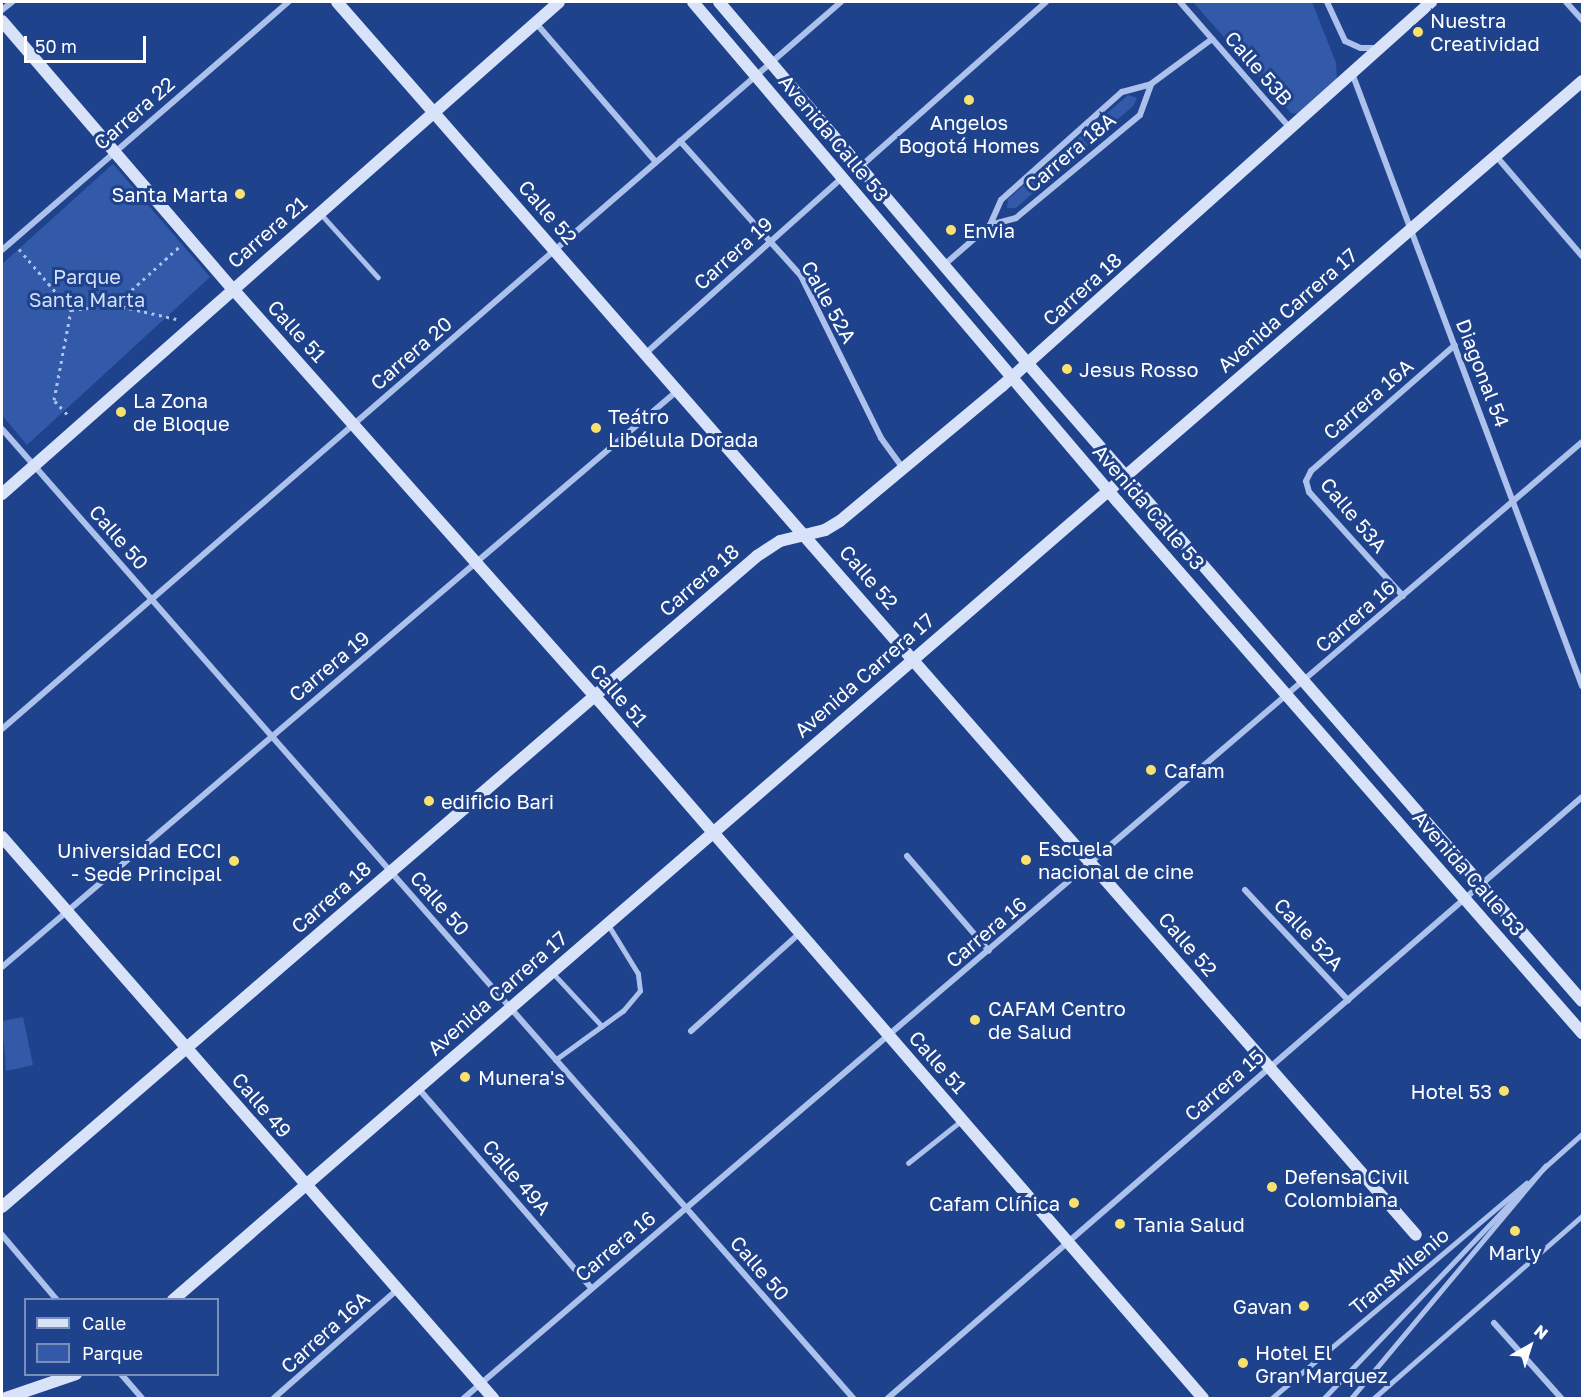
<!DOCTYPE html>
<meta charset="utf-8">
<style>
body{margin:0}
#map{position:relative;width:1584px;height:1400px;overflow:hidden;background:#1f428c;font-family:"Golos Text",sans-serif}
div>[style]{position:absolute}
[style*='--x']{left:calc(var(--x)*1px);top:calc(var(--y)*1px);width:calc(var(--w)*1px);rotate:calc(var(--a)*1deg)}
.green>*{inset:0;background:#335aa9}
.path>*{height:3px;margin-top:-1.5px;transform-origin:0;background:repeating-linear-gradient(90deg,#acc2ec 0 3px,transparent 0 7.5px)}
.lane>*{height:4.5px;margin:-2.25px;padding:0 2.25px;transform-origin:2.25px;border-radius:2.25px;background:#acc2ec}
.street>*{height:6px;margin:-3px;padding:0 3px;transform-origin:3px;border-radius:3px;background:#acc2ec}
.secondary>*{height:12px;margin:-6px;padding:0 6px;transform-origin:6px;border-radius:6px;background:#d8e3f9}
.dots>*{width:16px;height:16px;translate:-50% -50%;box-sizing:border-box;border:3px solid #1f428c;border-radius:50%}
span{translate:-50% -50%;white-space:nowrap;text-align:center;line-height:1.15;-webkit-text-stroke:6px #1f428c;paint-order:stroke}
.poi-label{font-size:20px;color:#fff}
.left{translate:0 -50%;text-align:left}
.right{translate:-100% -50%;text-align:right}
.street-label{font-size:20px;color:#fff}
.park-label{font-size:20px;color:#d2dff9}
.frame{position:absolute;inset:0;border:3px solid #fff;pointer-events:none}
.legend{position:absolute;left:24px;top:1298px;width:195px;height:78px;box-sizing:border-box;background:#1f428c;border:2px solid #798eba;margin:0;padding:8px 10px;list-style:none;font-size:18px;color:#fff}
.legend li{display:flex;align-items:center;gap:12px;height:30px}
.legend b{width:30px;border:2px solid #798eba}
.north{position:absolute;left:1500px;top:1316px;width:60px;height:60px;-webkit-text-stroke:4px #1f428c;paint-order:stroke;rotate:39deg;font-size:16px;font-weight:700;line-height:24px;text-align:center;color:#fff}
.north::after{content:'';display:block;margin:auto;width:21px;height:27px;background:#fff;clip-path:polygon(50% 0,100% 100%,50% 72%,0 100%)}
.scale{position:absolute;left:24px;top:36px;width:122px;height:27px;box-sizing:border-box;border:3px solid #fff;border-top:0;padding-left:8px;font-size:18px;line-height:21px;white-space:nowrap;color:#fff;-webkit-text-stroke:4px #1f428c;paint-order:stroke}
</style>
<div id="map">
<div class="green">
<i style="clip-path:polygon(1193px 2px,1312px 2px,1336px 63px,1337px 80px,1298px 114px,1291px 113px)"></i>
<i style="clip-path:polygon(1128px 95px,1137px 98px,1133px 106px,1016px 208px,1007px 208px,1008px 199px)"></i>
<i style="clip-path:polygon(113px 164px,210px 277px,27px 445px,2px 415px,2px 264px)"></i>
<i style="clip-path:polygon(23px 1017px,33px 1065px,6px 1071px,2px 1021px)"></i>
</div>
<div class="path">
<i style="--x:19;--y:249;--w:80;--a:49.6"></i>
<i style="--x:71;--y:310;--w:44;--a:-6.5"></i>
<i style="--x:115;--y:305;--w:88;--a:-42.2"></i>
<i style="--x:115;--y:305;--w:63;--a:12.9"></i>
<i style="--x:67;--y:414;--w:19;--a:-133"></i>
<i style="--x:54;--y:400;--w:92;--a:-79.3"></i>
</div>
<div class="lane">
<i style="--x:321;--y:214;--w:85;--a:47.9"></i>
<i style="--x:553;--y:973;--w:72;--a:47.2"></i>
<i style="--x:602;--y:1026;--w:26;--a:-36"></i>
<i style="--x:623;--y:1011;--w:26;--a:-50"></i>
<i style="--x:640;--y:991;--w:17;--a:-97"></i>
<i style="--x:638;--y:974;--w:57;--a:-121.5"></i>
<i style="--x:555;--y:1060;--w:58;--a:-35.9"></i>
<i style="--x:908;--y:1163;--w:69;--a:-38.5"></i>
<i style="--x:1544;--y:1168;--w:51;--a:-41.8"></i>
<i style="--x:1272;--y:1398;--w:333;--a:-40.2"></i>
<i style="--x:1324;--y:1398;--w:321;--a:-46.3"></i>
<i style="--x:1546;--y:1166;--w:302;--a:129.9"></i>
<i style="--x:1374;--y:1398;--w:276;--a:-41.2"></i>
</div>
<div class="street">
<i style="--x:1180;--y:2;--w:167;--a:48.9"></i>
<i style="--x:1327;--y:2;--w:43;--a:65.2"></i>
<i style="--x:1345;--y:41;--w:17;--a:24"></i>
<i style="--x:1361;--y:48;--w:16;--a:0"></i>
<i style="--x:1566;--y:2;--w:24;--a:48"></i>
<i style="--x:2;--y:10;--w:13;--a:-39"></i>
<i style="--x:535;--y:22;--w:185;--a:49.2"></i>
<i style="--x:1352;--y:73;--w:655;--a:69.43"></i>
<i style="--x:680;--y:141;--w:181;--a:48.1"></i>
<i style="--x:801;--y:276;--w:181;--a:63.7"></i>
<i style="--x:881;--y:438;--w:37;--a:54"></i>
<i style="--x:1496;--y:156;--w:132;--a:49.3"></i>
<i style="--x:860;--y:167;--w:249;--a:-41.6"></i>
<i style="--x:990;--y:225;--w:27;--a:-15"></i>
<i style="--x:1016;--y:218;--w:161;--a:-39.7"></i>
<i style="--x:1140;--y:115;--w:33;--a:-70"></i>
<i style="--x:2;--y:250;--w:379;--a:-40.9"></i>
<i style="--x:944;--y:265;--w:61;--a:-41"></i>
<i style="--x:990;--y:225;--w:27;--a:-66"></i>
<i style="--x:1001;--y:200;--w:162;--a:-41.8"></i>
<i style="--x:1122;--y:92;--w:30;--a:-15"></i>
<i style="--x:1151;--y:84;--w:76;--a:-36.4"></i>
<i style="--x:646;--y:353;--w:263;--a:-41.8"></i>
<i style="--x:2;--y:429;--w:1290;--a:48.71"></i>
<i style="--x:1403;--y:596;--w:140;--a:-132.1"></i>
<i style="--x:1309;--y:492;--w:11;--a:-105"></i>
<i style="--x:1306;--y:481;--w:11;--a:-63"></i>
<i style="--x:1311;--y:471;--w:191;--a:-41.2"></i>
<i style="--x:2;--y:729;--w:1110;--a:-40.91"></i>
<i style="--x:907;--y:856;--w:125;--a:49.2"></i>
<i style="--x:1245;--y:890;--w:151;--a:46.9"></i>
<i style="--x:2;--y:967;--w:887;--a:-40.48"></i>
<i style="--x:691;--y:1031;--w:147;--a:-42"></i>
<i style="--x:418;--y:1088;--w:264;--a:49.1"></i>
<i style="--x:2;--y:1235;--w:85;--a:49.8"></i>
<i style="--x:1494;--y:1323;--w:101;--a:48.2"></i>
<i style="--x:121;--y:1374;--w:32;--a:49"></i>
<i style="--x:274;--y:1398;--w:165;--a:-41.3"></i>
<i style="--x:464;--y:1398;--w:1471;--a:-40.53"></i>
<i style="--x:888;--y:1398;--w:918;--a:-40.89"></i>
</div>
<div class="secondary">
<i style="--x:337;--y:2;--w:1638;--a:48.81"></i>
<i style="--x:693;--y:2;--w:655;--a:49.65"></i>
<i style="--x:1117;--y:501;--w:707;--a:48.84"></i>
<i style="--x:719;--y:2;--w:476;--a:49.5"></i>
<i style="--x:1028;--y:364;--w:844;--a:48.99"></i>
<i style="--x:2;--y:21;--w:352;--a:49.3"></i>
<i style="--x:232;--y:288;--w:565;--a:48.37"></i>
<i style="--x:607;--y:710;--w:910;--a:49.1"></i>
<i style="--x:2;--y:494;--w:743;--a:-41.45"></i>
<i style="--x:2;--y:837;--w:746;--a:48.81"></i>
<i style="--x:2;--y:1207;--w:997;--a:-40.77"></i>
<i style="--x:757;--y:556;--w:27;--a:-33"></i>
<i style="--x:780;--y:541;--w:46;--a:-13.7"></i>
<i style="--x:825;--y:530;--w:17;--a:-31"></i>
<i style="--x:840;--y:521;--w:211;--a:-39.8"></i>
<i style="--x:1002;--y:386;--w:576;--a:-41.83"></i>
<i style="--x:173;--y:1300;--w:1863;--a:-40.86"></i>
<i style="--x:6;--y:1398;--w:74;--a:-18.9"></i>
</div>
<div class="dots">
<i style="left:1418px;top:32px;background:#f9e16d"></i>
<i style="left:969px;top:100px;background:#f9e16d"></i>
<i style="left:240px;top:194px;background:#f9e16d"></i>
<i style="left:951px;top:230px;background:#f9e16d"></i>
<i style="left:1067px;top:369px;background:#f9e16d"></i>
<i style="left:121px;top:412px;background:#f9e16d"></i>
<i style="left:596px;top:428px;background:#f9e16d"></i>
<i style="left:1151px;top:770px;background:#f9e16d"></i>
<i style="left:429px;top:801px;background:#f9e16d"></i>
<i style="left:1026px;top:860px;background:#f9e16d"></i>
<i style="left:234px;top:861px;background:#f9e16d"></i>
<i style="left:975px;top:1020px;background:#f9e16d"></i>
<i style="left:465px;top:1077px;background:#f9e16d"></i>
<i style="left:1504px;top:1091px;background:#f9e16d"></i>
<i style="left:1272px;top:1187px;background:#f9e16d"></i>
<i style="left:1074px;top:1203px;background:#f9e16d"></i>
<i style="left:1120px;top:1224px;background:#f9e16d"></i>
<i style="left:1515px;top:1231px;background:#f9e16d"></i>
<i style="left:1304px;top:1306px;background:#f9e16d"></i>
<i style="left:1243px;top:1363px;background:#f9e16d"></i>
</div>
<div class="poi-label">
<span class="left" style="left:1430px;top:32px">Nuestra<br>Creatividad</span>
<span style="left:969px;top:134px">Angelos<br>Bogotá Homes</span>
<span class="right" style="left:228px;top:194px">Santa Marta</span>
<span class="left" style="left:963px;top:230px">Envia</span>
<span class="left" style="left:1079px;top:369px">Jesus Rosso</span>
<span class="left" style="left:133px;top:412px">La Zona<br>de Bloque</span>
<span class="left" style="left:608px;top:428px">Teátro<br>Libélula Dorada</span>
<span class="left" style="left:1164px;top:770px">Cafam</span>
<span class="left" style="left:441px;top:801px">edificio Bari</span>
<span class="left" style="left:1038px;top:860px">Escuela<br>nacional de cine</span>
<span class="right" style="left:222px;top:862px">Universidad ECCI<br>- Sede Principal</span>
<span class="left" style="left:988px;top:1020px">CAFAM Centro<br>de Salud</span>
<span class="left" style="left:478px;top:1077px">Munera's</span>
<span class="right" style="left:1492px;top:1091px">Hotel 53</span>
<span class="left" style="left:1284px;top:1188px">Defensa Civil<br>Colombiana</span>
<span class="right" style="left:1060px;top:1203px">Cafam Clínica</span>
<span class="left" style="left:1134px;top:1224px">Tania Salud</span>
<span style="left:1515px;top:1252px">Marly</span>
<span class="right" style="left:1292px;top:1306px">Gavan</span>
<span class="left" style="left:1255px;top:1364px">Hotel El<br>Gran Marquez</span>
</div>
<div class="street-label">
<span style="left:1259px;top:68px;rotate:49deg">Calle 53B</span>
<span style="left:134px;top:113px;rotate:-41deg">Carrera 22</span>
<span style="left:834px;top:138px;rotate:50deg">Avenida Calle 53</span>
<span style="left:1070px;top:152px;rotate:-40deg">Carrera 18A</span>
<span style="left:548px;top:212px;rotate:49deg">Calle 52</span>
<span style="left:267px;top:232px;rotate:-41deg">Carrera 21</span>
<span style="left:733px;top:253px;rotate:-42deg">Carrera 19</span>
<span style="left:1082px;top:289px;rotate:-42deg">Carrera 18</span>
<span style="left:829px;top:302px;rotate:61deg">Calle 52A</span>
<span style="left:1287px;top:310px;rotate:-41deg">Avenida Carrera 17</span>
<span style="left:297px;top:331px;rotate:48deg">Calle 51</span>
<span style="left:411px;top:353px;rotate:-41deg">Carrera 20</span>
<span style="left:1483px;top:373px;rotate:69deg">Diagonal 54</span>
<span style="left:1368px;top:399px;rotate:-41deg">Carrera 16A</span>
<span style="left:1149px;top:507px;rotate:49deg">Avenida Calle 53</span>
<span style="left:1354px;top:515px;rotate:50deg">Calle 53A</span>
<span style="left:119px;top:537px;rotate:49deg">Calle 50</span>
<span style="left:869px;top:577px;rotate:49deg">Calle 52</span>
<span style="left:699px;top:580px;rotate:-41deg">Carrera 18</span>
<span style="left:1355px;top:616px;rotate:-41deg">Carrera 16</span>
<span style="left:329px;top:666px;rotate:-40deg">Carrera 19</span>
<span style="left:864px;top:675px;rotate:-41deg">Avenida Carrera 17</span>
<span style="left:619px;top:695px;rotate:49deg">Calle 51</span>
<span style="left:1469px;top:873px;rotate:49deg">Avenida Calle 53</span>
<span style="left:331px;top:897px;rotate:-41deg">Carrera 18</span>
<span style="left:440px;top:903px;rotate:49deg">Calle 50</span>
<span style="left:986px;top:932px;rotate:-40deg">Carrera 16</span>
<span style="left:1309px;top:934px;rotate:47deg">Calle 52A</span>
<span style="left:1188px;top:944px;rotate:49deg">Calle 52</span>
<span style="left:497px;top:993px;rotate:-41deg">Avenida Carrera 17</span>
<span style="left:938px;top:1062px;rotate:49deg">Calle 51</span>
<span style="left:1224px;top:1085px;rotate:-41deg">Carrera 15</span>
<span style="left:262px;top:1105px;rotate:49deg">Calle 49</span>
<span style="left:517px;top:1177px;rotate:49deg">Calle 49A</span>
<span style="left:615px;top:1246px;rotate:-40deg">Carrera 16</span>
<span style="left:760px;top:1268px;rotate:49deg">Calle 50</span>
<span style="left:1399px;top:1271px;rotate:-40deg">TransMilenio</span>
<span style="left:325px;top:1332px;rotate:-42deg">Carrera 16A</span>
</div>
<div class="park-label">
<span style="left:87px;top:288px">Parque<br>Santa Marta</span>
</div>
<div class="frame"></div>
<ul class="legend">
<li><b style="height:8px;background:#d8e3f9"></b>Calle</li>
<li><b style="height:16px;background:#335aa9"></b>Parque</li>
</ul>
<div class="north">N</div>
<div class="scale">50 m</div>
</div>
